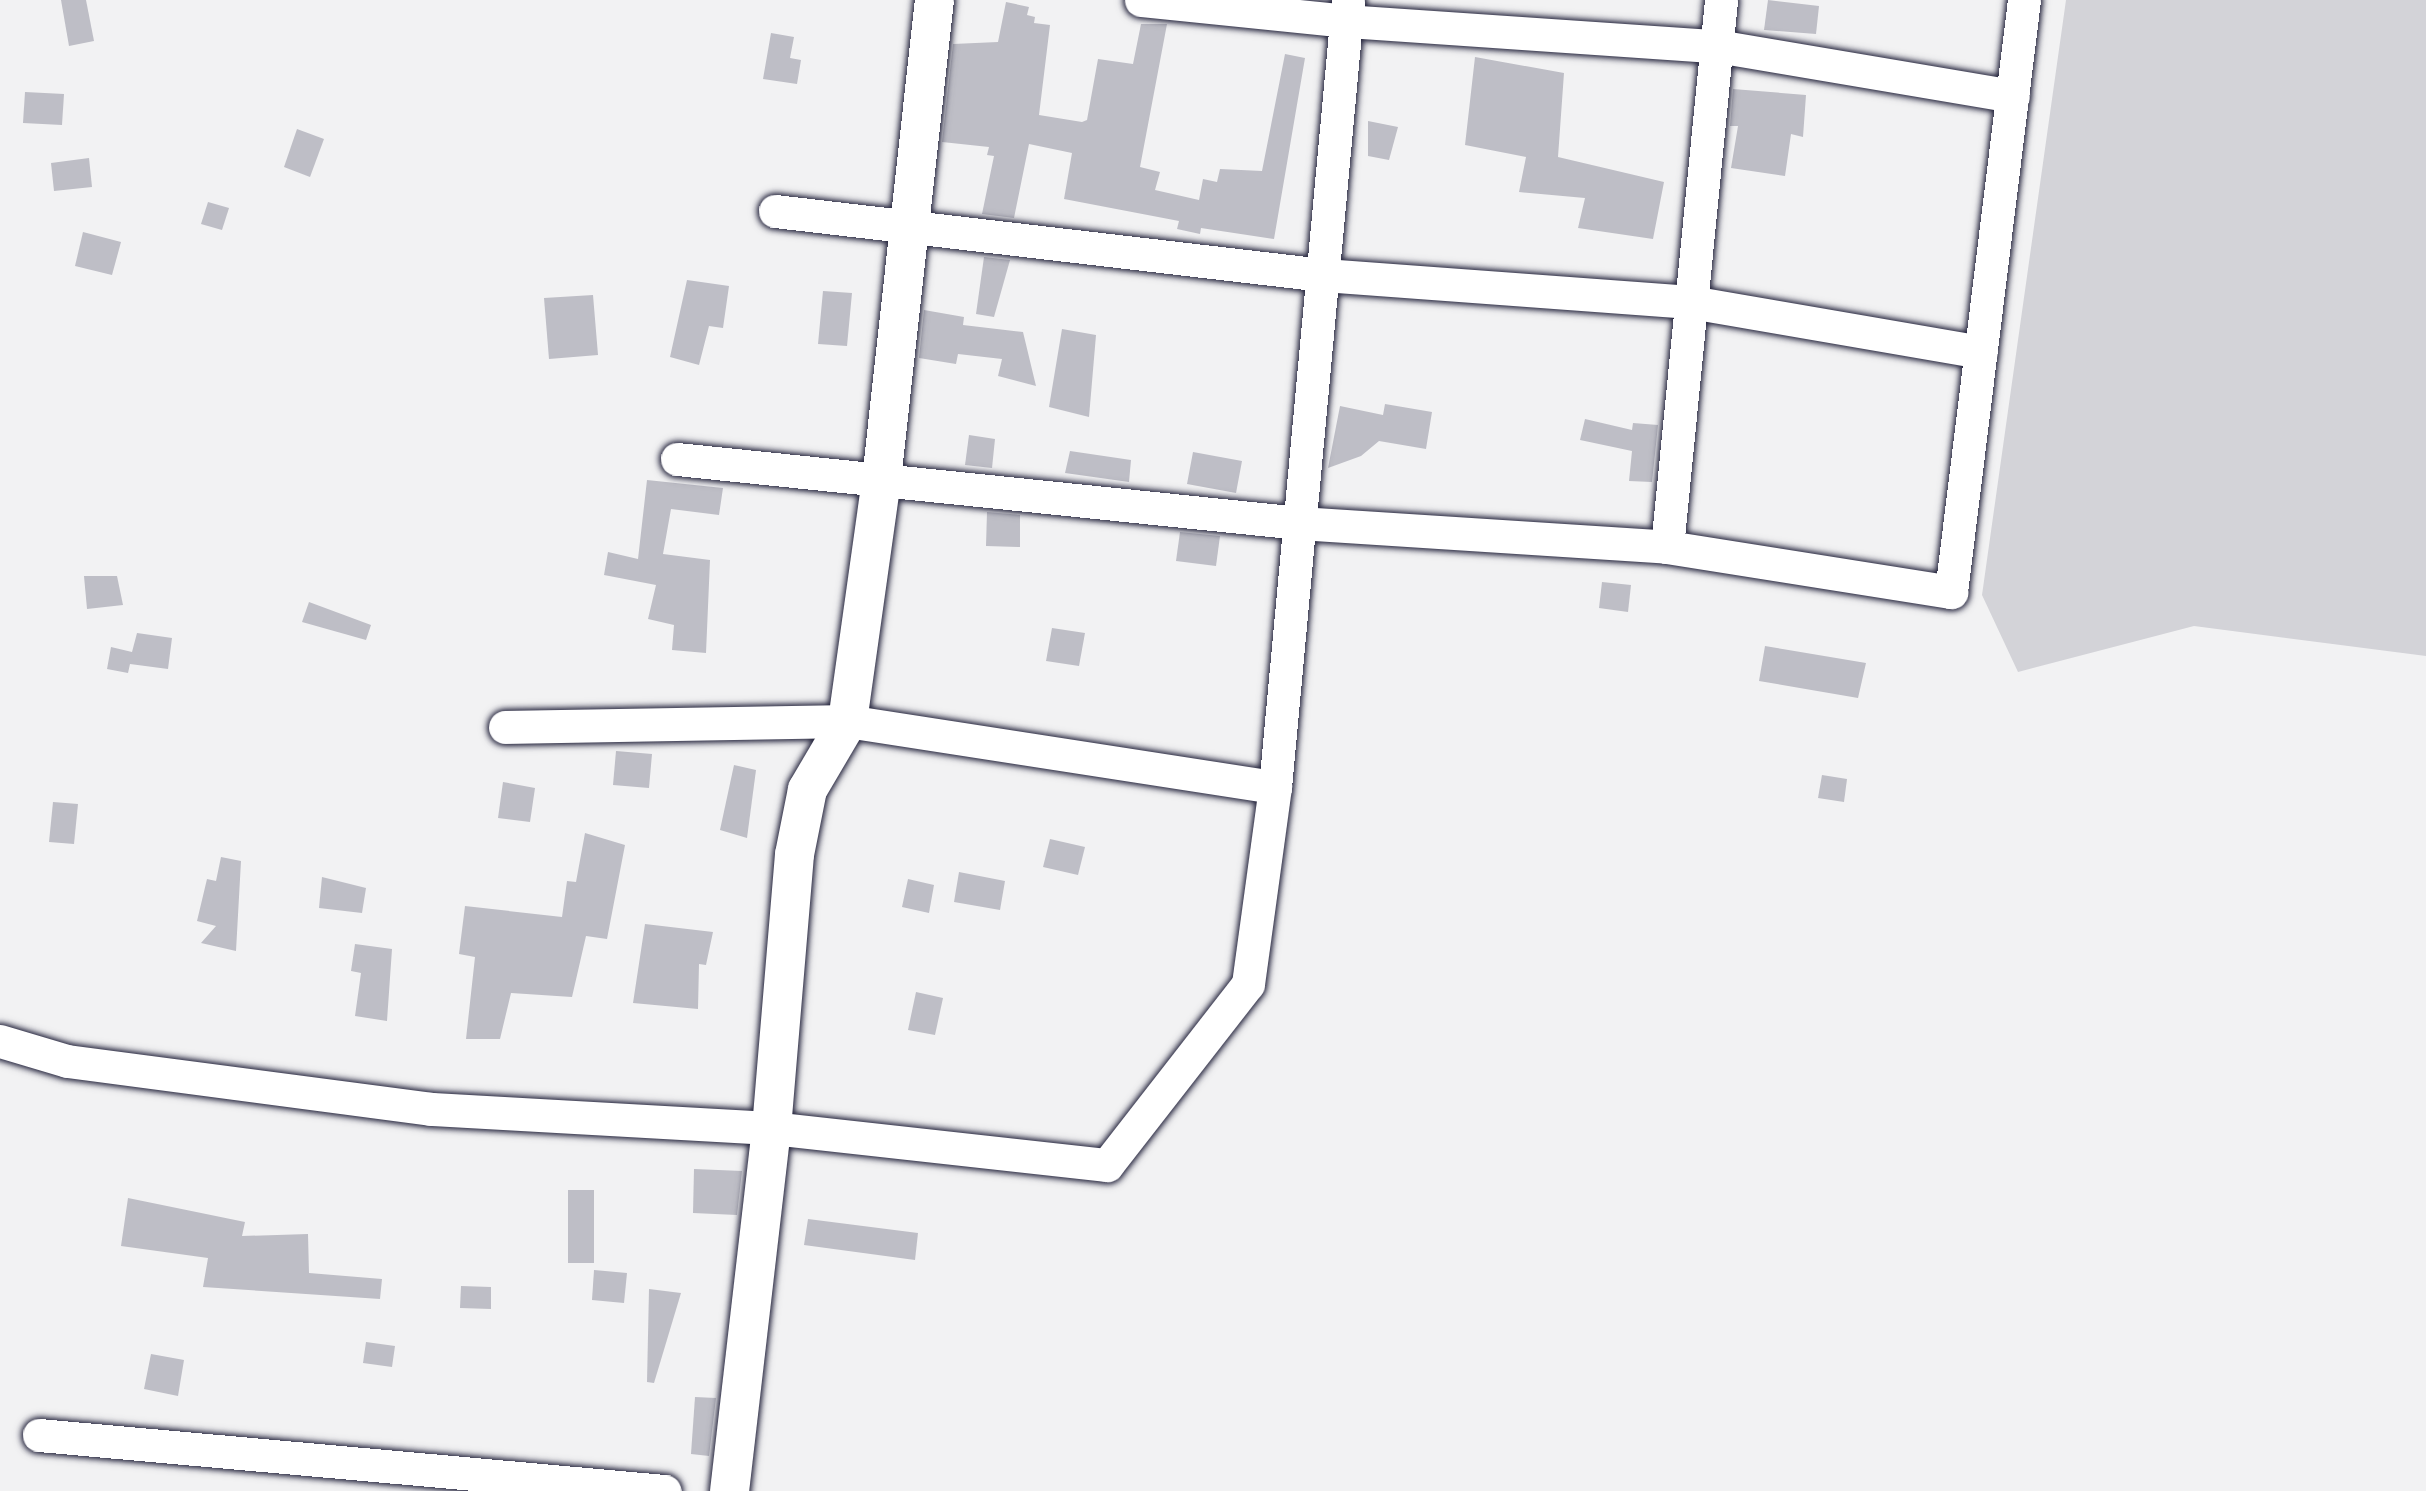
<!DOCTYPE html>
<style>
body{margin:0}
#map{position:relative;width:2426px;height:1491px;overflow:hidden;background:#f2f2f3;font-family:"Gochi Hand",sans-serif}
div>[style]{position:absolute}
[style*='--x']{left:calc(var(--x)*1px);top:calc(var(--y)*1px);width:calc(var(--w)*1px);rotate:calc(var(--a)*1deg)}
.green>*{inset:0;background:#d3d3d8}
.building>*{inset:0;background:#bebec6}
.roads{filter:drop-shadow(0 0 3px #22223b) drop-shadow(0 0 3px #22223b)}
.minor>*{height:33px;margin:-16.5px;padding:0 16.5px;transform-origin:16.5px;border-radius:16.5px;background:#fff}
.tertiary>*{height:39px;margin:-19.5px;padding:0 19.5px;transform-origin:19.5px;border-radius:19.5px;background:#fff}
span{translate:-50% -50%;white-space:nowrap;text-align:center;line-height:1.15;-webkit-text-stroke:12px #fff;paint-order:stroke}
</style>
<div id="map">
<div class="green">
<i style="clip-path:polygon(2066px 0,2426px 0,2426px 656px,2194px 626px,2018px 672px,1982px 595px)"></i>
</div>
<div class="building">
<i style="clip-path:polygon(61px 0,86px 0,94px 41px,69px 46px)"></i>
<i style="clip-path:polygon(1768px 0,1819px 6px,1816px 34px,1764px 30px)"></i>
<i style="clip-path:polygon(1006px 2px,1029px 7px,1027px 15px,1035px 17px,1034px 23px,1050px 25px,1039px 115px,1082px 122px,1087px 120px,1098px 59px,1133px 64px,1141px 24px,1167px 24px,1140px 167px,1160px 172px,1155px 190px,1199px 200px,1203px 179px,1217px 182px,1220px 169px,1262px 171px,1285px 54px,1305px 58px,1274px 239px,1201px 228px,1200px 234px,1177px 229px,1179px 221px,1064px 199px,1072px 153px,1029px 144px,1014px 218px,982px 214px,994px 156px,987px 155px,989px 147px,942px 142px,953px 44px,998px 42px)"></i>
<i style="clip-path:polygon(771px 33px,794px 37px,790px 58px,801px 60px,797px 84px,763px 79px)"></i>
<i style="clip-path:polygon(1475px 57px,1564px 73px,1558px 157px,1664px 182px,1653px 239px,1578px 228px,1585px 198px,1519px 192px,1526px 157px,1465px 145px)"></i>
<i style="clip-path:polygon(1733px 89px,1806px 95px,1803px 137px,1791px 134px,1785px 176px,1731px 168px,1738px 126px,1730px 126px)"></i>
<i style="clip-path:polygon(25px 92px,64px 94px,62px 125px,23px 123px)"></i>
<i style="clip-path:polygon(1368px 121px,1398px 127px,1389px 160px,1368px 156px)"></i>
<i style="clip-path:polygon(297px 129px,324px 139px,310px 177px,284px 167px)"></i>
<i style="clip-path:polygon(89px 158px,92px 187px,54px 191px,51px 163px)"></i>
<i style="clip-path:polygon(208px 202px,229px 208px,222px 230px,201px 224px)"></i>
<i style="clip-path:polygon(83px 232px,121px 242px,112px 275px,75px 266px)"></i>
<i style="clip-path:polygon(984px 257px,1010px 260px,994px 317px,976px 314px)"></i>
<i style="clip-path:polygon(687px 280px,729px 286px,723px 328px,709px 326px,699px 365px,670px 357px)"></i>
<i style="clip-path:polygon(823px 291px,852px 293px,847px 346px,818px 344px)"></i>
<i style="clip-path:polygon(593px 295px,598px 355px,549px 359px,544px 298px)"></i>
<i style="clip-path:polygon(924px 310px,964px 317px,963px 325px,1023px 332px,1036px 386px,998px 376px,1002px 359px,958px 354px,956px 364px,919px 358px)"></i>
<i style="clip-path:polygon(1062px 329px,1096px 335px,1089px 417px,1049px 407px)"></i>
<i style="clip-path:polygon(1385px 404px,1432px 412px,1426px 449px,1379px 441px,1361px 456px,1328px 468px,1340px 406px,1383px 415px)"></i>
<i style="clip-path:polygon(1585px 419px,1632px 430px,1633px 423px,1658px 425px,1652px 482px,1629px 481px,1632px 451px,1580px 440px)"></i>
<i style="clip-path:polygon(969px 435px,995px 439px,992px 468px,965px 465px)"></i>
<i style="clip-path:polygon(1070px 451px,1131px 460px,1129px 482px,1065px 473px)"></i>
<i style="clip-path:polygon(1193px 452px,1242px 461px,1236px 493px,1187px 484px)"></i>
<i style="clip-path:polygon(647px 480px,723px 488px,719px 515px,671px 509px,663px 554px,710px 560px,706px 653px,672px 650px,674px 625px,648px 619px,656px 585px,604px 575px,608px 552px,638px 559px)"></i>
<i style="clip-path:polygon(987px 512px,1020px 515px,1020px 547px,986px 546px)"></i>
<i style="clip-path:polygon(1180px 532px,1220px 536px,1216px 566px,1176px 561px)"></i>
<i style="clip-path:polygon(84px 576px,117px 576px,123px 605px,87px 609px)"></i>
<i style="clip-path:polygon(1602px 582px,1631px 585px,1628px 612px,1599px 608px)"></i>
<i style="clip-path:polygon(309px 602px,371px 625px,366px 640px,302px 622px)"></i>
<i style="clip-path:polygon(1052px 628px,1085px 633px,1079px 666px,1046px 661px)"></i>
<i style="clip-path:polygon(137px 633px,172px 638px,168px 669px,130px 664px,128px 673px,107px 669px,111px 647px,132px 652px)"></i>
<i style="clip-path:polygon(1765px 646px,1866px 663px,1858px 698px,1759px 681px)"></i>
<i style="clip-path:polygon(616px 751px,652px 754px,649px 788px,613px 785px)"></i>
<i style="clip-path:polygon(734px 765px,756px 770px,747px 838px,720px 830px)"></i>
<i style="clip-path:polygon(1822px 775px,1847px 779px,1844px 802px,1818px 798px)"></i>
<i style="clip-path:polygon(503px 782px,535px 788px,530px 822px,498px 818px)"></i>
<i style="clip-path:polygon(53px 802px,78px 804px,74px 844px,49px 842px)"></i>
<i style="clip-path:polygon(585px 833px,625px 845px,607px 939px,586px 936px,572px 997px,511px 993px,500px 1039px,466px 1039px,475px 957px,459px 954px,465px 906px,562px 917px,567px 881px,576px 882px)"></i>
<i style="clip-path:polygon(1050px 839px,1085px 847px,1078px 875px,1043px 867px)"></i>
<i style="clip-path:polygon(221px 857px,241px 861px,236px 951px,201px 943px,216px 926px,197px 921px,207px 879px,216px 881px)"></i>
<i style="clip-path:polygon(959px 872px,1005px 881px,1000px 910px,954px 902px)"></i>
<i style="clip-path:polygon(322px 877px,366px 888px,362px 913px,319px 908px)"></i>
<i style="clip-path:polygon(908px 879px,934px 885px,929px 913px,902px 907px)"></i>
<i style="clip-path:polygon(645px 924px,713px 932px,706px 965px,699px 964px,698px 1009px,633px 1003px)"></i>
<i style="clip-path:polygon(355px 944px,392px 949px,387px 1021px,355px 1016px,361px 973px,351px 971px)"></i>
<i style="clip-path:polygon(916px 992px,943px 998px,935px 1035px,908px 1030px)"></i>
<i style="clip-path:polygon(694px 1169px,742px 1171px,737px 1215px,693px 1213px)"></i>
<i style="clip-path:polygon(568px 1190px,594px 1190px,594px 1263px,568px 1263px)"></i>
<i style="clip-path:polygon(128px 1198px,245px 1222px,242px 1236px,308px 1234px,309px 1273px,382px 1279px,380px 1299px,203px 1287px,208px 1258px,121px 1246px)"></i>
<i style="clip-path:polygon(808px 1219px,918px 1233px,915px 1260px,804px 1245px)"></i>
<i style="clip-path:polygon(594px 1270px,627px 1273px,624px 1303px,592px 1300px)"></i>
<i style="clip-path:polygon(461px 1286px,491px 1287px,491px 1309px,460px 1308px)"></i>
<i style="clip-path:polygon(649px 1289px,681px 1293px,654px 1383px,647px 1382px)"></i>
<i style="clip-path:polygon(366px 1342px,395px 1346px,392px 1367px,363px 1363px)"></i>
<i style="clip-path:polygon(151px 1354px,184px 1360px,178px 1396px,144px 1389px)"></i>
<i style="clip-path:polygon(695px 1397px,716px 1398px,709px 1456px,691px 1454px)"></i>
</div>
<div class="roads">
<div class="minor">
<i style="--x:1141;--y:0;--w:206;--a:5.8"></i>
<i style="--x:1346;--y:21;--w:372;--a:3.9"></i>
<i style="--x:1717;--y:46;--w:300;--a:9.6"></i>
<i style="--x:775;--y:211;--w:552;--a:6.66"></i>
<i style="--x:1323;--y:275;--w:369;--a:4.2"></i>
<i style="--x:1691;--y:302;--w:294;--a:9.8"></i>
<i style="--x:677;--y:459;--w:626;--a:5.87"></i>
<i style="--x:1300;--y:523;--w:368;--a:3.7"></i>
<i style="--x:1667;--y:547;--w:288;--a:9"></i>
<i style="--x:1951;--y:592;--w:596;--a:-82.97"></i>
<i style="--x:1667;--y:547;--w:550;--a:-84.36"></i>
<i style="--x:505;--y:727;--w:342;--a:-1"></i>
<i style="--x:847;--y:721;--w:433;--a:8.8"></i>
<i style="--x:0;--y:1041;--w:70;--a:16.6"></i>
<i style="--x:67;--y:1061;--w:367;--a:7.5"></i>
<i style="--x:431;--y:1109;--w:341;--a:3.2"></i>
<i style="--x:771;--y:1128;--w:338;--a:6.3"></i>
<i style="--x:1107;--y:1165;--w:229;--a:-52.1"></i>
<i style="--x:1248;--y:984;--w:199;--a:-82.2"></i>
<i style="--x:1275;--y:787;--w:790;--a:-84.7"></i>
<i style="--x:39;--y:1435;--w:628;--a:5.12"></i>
</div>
<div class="tertiary">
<i style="--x:729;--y:1491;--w:365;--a:-83.4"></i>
<i style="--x:771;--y:1128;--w:275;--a:-85.2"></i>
<i style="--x:794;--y:854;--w:66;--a:-78.7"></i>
<i style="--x:807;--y:789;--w:79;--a:-59.5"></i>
<i style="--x:847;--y:721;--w:244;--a:-82"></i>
<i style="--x:881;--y:479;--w:482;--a:-83.7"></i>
</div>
</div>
</div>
